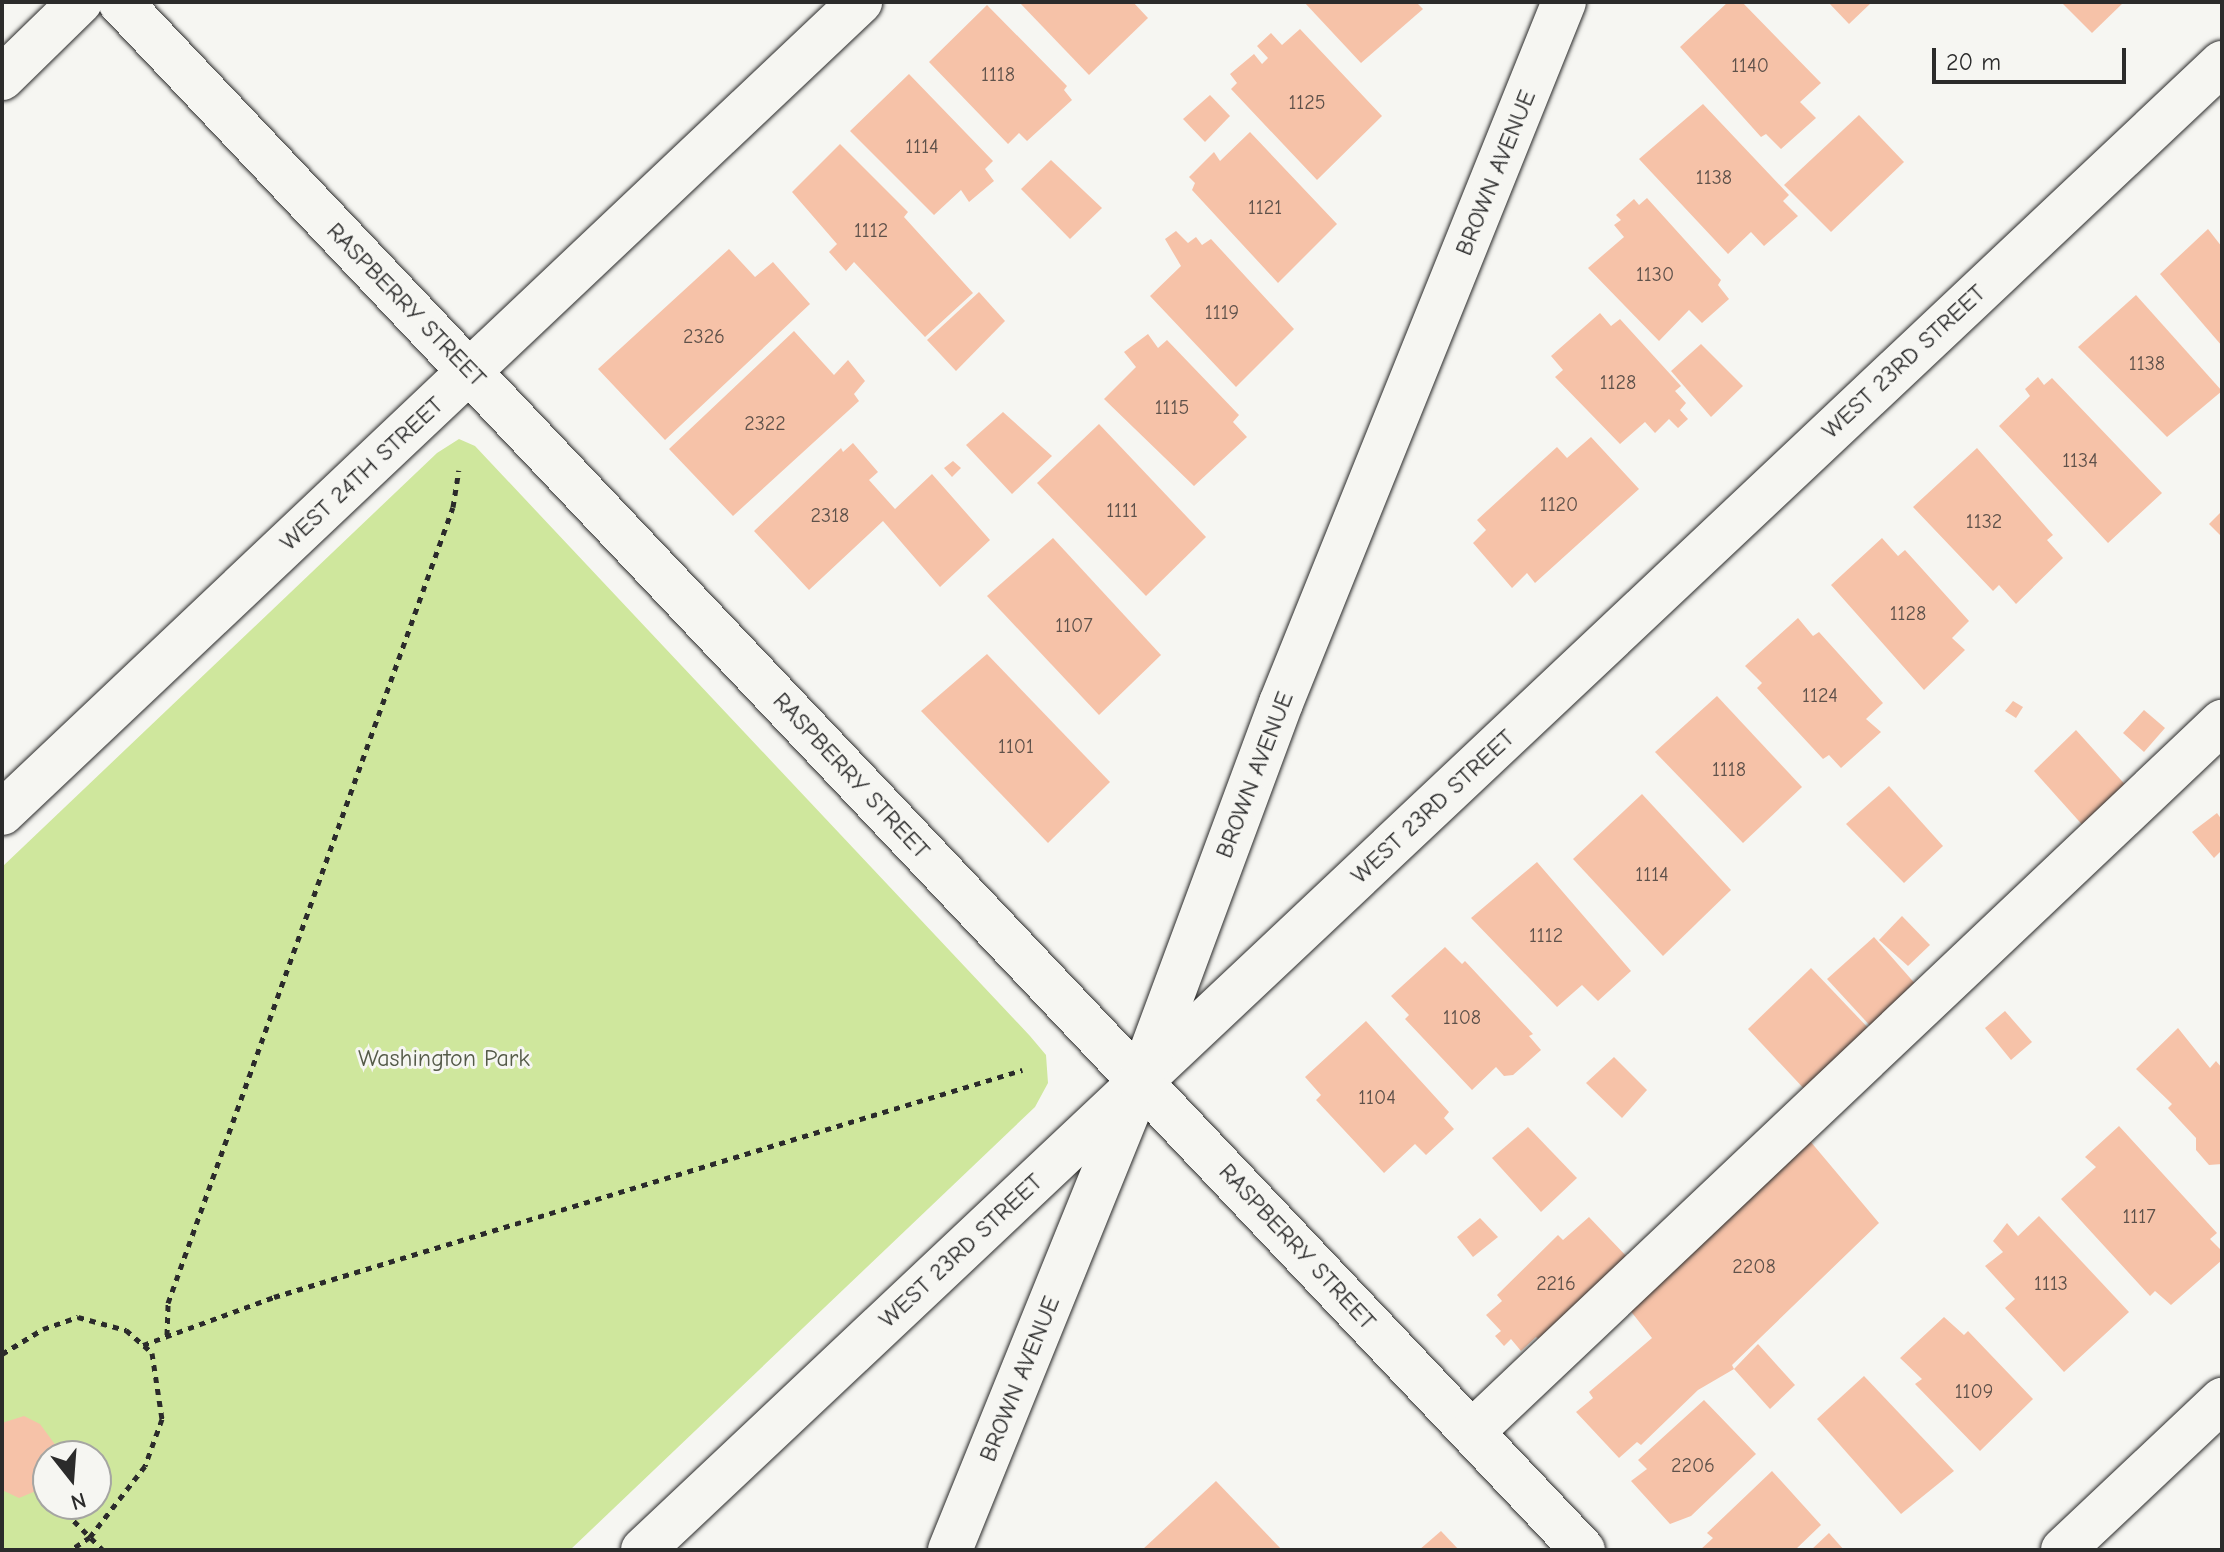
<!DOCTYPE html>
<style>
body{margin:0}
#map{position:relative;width:2224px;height:1552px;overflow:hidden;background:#f6f6f2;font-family:"Comic Neue",sans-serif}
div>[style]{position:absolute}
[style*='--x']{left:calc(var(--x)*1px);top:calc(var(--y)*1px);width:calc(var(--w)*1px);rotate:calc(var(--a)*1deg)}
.green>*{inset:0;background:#cfe79d}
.building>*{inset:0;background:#f6c2a8}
.path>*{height:5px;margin-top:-2.5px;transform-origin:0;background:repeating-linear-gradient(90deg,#2b2b2b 0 6px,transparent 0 12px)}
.roads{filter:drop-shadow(0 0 2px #2b2b2b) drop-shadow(0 0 2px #2b2b2b)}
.minor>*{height:44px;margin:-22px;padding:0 22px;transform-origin:22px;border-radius:22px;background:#f6f6f2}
span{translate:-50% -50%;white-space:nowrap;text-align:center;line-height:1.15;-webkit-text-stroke:6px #f6f6f2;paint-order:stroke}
.number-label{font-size:20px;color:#5e514a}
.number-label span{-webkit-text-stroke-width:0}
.street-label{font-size:24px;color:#2b2b2b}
.park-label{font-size:24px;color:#545a48}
.frame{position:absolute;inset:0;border:4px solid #2b2b2b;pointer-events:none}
.north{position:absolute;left:32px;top:1440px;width:80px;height:80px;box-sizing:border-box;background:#f6f6f2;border:2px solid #a5a5a2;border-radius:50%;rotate:163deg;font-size:22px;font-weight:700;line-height:32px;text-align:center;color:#2b2b2b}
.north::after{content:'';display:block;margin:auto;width:28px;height:36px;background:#2b2b2b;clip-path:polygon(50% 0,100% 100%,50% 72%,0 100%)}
.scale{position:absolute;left:1932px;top:48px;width:194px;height:36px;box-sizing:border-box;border:4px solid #2b2b2b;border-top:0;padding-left:10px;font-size:24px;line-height:28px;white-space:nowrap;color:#2b2b2b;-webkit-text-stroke:6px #f6f6f2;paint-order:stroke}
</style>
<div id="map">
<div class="green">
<i style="clip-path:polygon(evenodd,459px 439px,475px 446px,1030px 1036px,1046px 1055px,1048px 1083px,1035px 1107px,570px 1550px,2px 1550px,2px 867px,437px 453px,459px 439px,48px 1456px,96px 1456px,96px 1504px,48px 1504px,48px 1456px)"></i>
</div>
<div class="building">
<i style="clip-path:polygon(1019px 2px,1133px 2px,1148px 18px,1089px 75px)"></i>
<i style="clip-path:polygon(1304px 2px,1416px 2px,1423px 9px,1361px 63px)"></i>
<i style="clip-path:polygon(1728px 2px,1742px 2px,1821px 83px,1800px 102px,1816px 118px,1781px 149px,1766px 134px,1761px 137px,1680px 47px)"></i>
<i style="clip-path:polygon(1828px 2px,1872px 2px,1849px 24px)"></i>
<i style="clip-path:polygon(2061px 2px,2124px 2px,2092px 33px)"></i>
<i style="clip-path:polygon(987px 5px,1067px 86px,1064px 90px,1072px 100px,1027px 141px,1019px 133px,1008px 144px,929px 62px)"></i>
<i style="clip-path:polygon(1300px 29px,1382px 116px,1317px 180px,1231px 89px,1237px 83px,1230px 74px,1254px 54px,1262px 64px,1268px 58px,1257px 46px,1271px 33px,1282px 45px)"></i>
<i style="clip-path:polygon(909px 74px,993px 161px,985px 169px,994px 181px,969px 202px,961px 190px,934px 215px,850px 131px)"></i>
<i style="clip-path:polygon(1210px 95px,1230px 116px,1205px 142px,1183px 119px)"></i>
<i style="clip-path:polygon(1703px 104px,1789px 195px,1783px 201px,1798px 216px,1764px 246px,1751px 232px,1728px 254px,1639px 159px)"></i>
<i style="clip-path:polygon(1859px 115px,1904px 162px,1831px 232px,1784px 185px)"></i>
<i style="clip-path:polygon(1250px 132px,1337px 224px,1278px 283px,1192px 190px,1195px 183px,1189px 177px,1214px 152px,1220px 161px)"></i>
<i style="clip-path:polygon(840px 144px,908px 212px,904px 217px,973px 293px,925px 337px,854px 262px,846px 271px,829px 252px,837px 244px,792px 192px)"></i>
<i style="clip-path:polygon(1051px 160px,1102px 208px,1070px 239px,1021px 189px)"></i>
<i style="clip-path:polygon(1647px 198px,1721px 280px,1718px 285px,1729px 299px,1702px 323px,1689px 310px,1659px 341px,1588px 268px,1624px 237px,1614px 225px,1621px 220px,1616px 215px,1634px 199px,1639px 205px)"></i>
<i style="clip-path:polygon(2208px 229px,2222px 247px,2222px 346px,2160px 274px)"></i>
<i style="clip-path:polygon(1176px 231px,1188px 243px,1196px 237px,1202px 245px,1211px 239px,1294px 329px,1236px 387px,1150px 296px,1181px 266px,1165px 239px)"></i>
<i style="clip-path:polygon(729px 249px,755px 277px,773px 262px,810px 304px,665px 440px,598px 369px)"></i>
<i style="clip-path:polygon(979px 292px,1005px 321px,956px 371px,927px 340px)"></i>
<i style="clip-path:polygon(2136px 295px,2222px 391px,2167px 437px,2078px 347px)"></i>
<i style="clip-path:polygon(1600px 313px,1611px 326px,1620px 319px,1681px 386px,1675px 391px,1686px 403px,1680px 410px,1688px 419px,1678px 428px,1669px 419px,1655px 433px,1645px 422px,1620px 444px,1555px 377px,1563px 370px,1551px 356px)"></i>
<i style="clip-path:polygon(794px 331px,834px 375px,848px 360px,865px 381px,854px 394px,859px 401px,733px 516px,669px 449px)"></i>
<i style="clip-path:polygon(1148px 334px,1158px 348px,1167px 340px,1239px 415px,1233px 422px,1247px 437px,1194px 486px,1104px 399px,1136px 367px,1124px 352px)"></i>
<i style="clip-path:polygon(1701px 344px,1743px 386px,1711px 417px,1671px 371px)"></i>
<i style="clip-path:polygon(2038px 377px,2044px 385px,2052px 378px,2162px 493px,2108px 543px,1999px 426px,2030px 396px,2025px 389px)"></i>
<i style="clip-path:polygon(1003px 412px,1052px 456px,1012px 494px,966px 445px)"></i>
<i style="clip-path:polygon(1099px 424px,1206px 537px,1146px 596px,1037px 483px)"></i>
<i style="clip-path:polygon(1591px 437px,1639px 489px,1535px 583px,1527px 573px,1512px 588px,1473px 543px,1486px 530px,1477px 520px,1557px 447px,1567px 458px)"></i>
<i style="clip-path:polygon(853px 443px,878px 472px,869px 480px,895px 509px,932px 474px,990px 540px,940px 587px,883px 521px,809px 590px,754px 531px,841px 448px,843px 452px)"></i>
<i style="clip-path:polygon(1977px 448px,2053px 535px,2047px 540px,2063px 558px,2016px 604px,1999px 585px,1993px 591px,1913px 507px)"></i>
<i style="clip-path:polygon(953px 461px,961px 468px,952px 477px,944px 468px)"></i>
<i style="clip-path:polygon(2222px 511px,2222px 537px,2209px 524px)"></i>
<i style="clip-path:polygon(1053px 538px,1161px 655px,1099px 715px,987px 596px)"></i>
<i style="clip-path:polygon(1882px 538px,1898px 556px,1905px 550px,1969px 621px,1952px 638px,1965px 650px,1924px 690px,1831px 585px)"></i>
<i style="clip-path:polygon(1798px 618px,1813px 636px,1819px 632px,1883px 703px,1866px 719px,1881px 732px,1841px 768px,1829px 755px,1823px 759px,1757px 688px,1762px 683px,1745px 666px)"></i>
<i style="clip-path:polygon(987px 654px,1110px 782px,1048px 843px,921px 711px)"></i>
<i style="clip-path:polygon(1717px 696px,1802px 787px,1743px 843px,1655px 752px)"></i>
<i style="clip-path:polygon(2013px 701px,2023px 707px,2016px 718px,2005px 711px)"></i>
<i style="clip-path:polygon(2144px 710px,2165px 728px,2144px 752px,2123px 733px)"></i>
<i style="clip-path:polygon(2076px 730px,2130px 790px,2086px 829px,2034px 771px)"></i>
<i style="clip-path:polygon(1889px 786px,1943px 846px,1904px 883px,1846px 824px)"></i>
<i style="clip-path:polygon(1642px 794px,1731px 890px,1663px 956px,1573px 859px)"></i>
<i style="clip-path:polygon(2217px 813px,2222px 820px,2222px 850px,2214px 858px,2192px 832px)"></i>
<i style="clip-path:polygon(1537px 862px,1631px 971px,1598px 1001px,1582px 985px,1557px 1007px,1471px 918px)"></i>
<i style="clip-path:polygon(1902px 916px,1930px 945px,1908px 966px,1879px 940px)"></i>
<i style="clip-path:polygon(1874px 937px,1918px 987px,1874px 1030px,1827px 979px)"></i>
<i style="clip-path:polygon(1445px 947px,1462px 964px,1465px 961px,1533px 1034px,1529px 1036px,1541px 1050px,1513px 1075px,1504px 1076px,1496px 1067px,1472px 1090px,1405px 1019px,1409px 1015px,1391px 996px)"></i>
<i style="clip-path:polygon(1811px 968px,1872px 1032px,1808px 1093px,1748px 1029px)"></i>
<i style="clip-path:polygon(2005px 1011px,2032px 1042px,2011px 1060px,1985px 1028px)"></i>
<i style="clip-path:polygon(1366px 1021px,1449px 1112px,1444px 1118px,1454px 1129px,1426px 1155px,1415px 1144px,1384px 1173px,1316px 1100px,1321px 1095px,1305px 1077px)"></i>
<i style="clip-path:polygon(2178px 1028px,2210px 1068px,2216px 1061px,2222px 1068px,2222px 1164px,2209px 1165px,2196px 1150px,2196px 1138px,2168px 1108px,2172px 1104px,2136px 1069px)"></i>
<i style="clip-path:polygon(1614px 1057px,1647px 1090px,1622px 1118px,1586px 1083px)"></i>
<i style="clip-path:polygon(2119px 1126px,2217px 1233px,2210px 1239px,2222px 1251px,2222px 1260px,2171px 1305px,2155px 1291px,2150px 1296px,2061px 1199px,2096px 1167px,2085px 1157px)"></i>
<i style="clip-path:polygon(1528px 1127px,1577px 1178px,1541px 1212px,1492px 1158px)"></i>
<i style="clip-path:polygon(1805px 1135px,1879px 1223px,1732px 1365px,1734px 1369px,1698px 1390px,1641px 1445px,1637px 1442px,1619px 1458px,1576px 1412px,1593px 1398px,1589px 1392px,1652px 1338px,1629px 1309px)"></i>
<i style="clip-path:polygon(2039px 1216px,2129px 1312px,2064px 1372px,2005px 1308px,2015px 1299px,1985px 1266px,2003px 1252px,1993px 1241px,2007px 1223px,2018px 1236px)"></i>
<i style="clip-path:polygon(1589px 1217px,1629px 1259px,1543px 1343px,1536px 1337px,1521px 1351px,1511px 1339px,1504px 1346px,1495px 1336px,1501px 1331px,1486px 1315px,1502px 1301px,1497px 1295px,1558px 1235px,1563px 1240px)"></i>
<i style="clip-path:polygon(1480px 1218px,1498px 1237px,1473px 1257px,1457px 1237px)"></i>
<i style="clip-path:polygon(1944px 1317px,1964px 1335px,1968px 1331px,2033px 1399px,1980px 1451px,1915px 1384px,1922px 1379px,1900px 1358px)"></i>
<i style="clip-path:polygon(1758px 1344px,1795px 1385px,1770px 1409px,1734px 1369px)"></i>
<i style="clip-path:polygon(1864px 1376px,1954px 1471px,1901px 1514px,1817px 1419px)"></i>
<i style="clip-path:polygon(1704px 1400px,1756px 1454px,1691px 1516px,1670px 1524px,1631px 1481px,1647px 1469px,1638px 1460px)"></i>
<i style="clip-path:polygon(24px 1416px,40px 1424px,62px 1454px,48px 1456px,48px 1486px,19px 1498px,2px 1490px,2px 1423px)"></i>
<i style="clip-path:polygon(1772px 1471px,1821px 1525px,1795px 1550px,1700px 1550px,1713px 1538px,1707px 1533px)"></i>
<i style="clip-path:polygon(1216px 1481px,1282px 1550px,1142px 1550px)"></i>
<i style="clip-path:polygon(1441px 1531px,1459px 1550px,1419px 1550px)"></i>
<i style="clip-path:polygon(1829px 1533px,1844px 1550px,1811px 1550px)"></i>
</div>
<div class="path">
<i style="--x:167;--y:1335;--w:32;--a:-88"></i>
<i style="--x:168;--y:1303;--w:845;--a:-70.3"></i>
<i style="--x:453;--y:507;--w:37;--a:-81"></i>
<i style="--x:143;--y:1345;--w:140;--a:-20.1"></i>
<i style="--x:274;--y:1297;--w:782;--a:-16.88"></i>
<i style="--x:2;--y:1354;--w:48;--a:-31.4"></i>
<i style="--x:43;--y:1329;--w:37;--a:-19"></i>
<i style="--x:78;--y:1317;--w:50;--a:15.2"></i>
<i style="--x:126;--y:1330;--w:35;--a:41"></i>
<i style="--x:152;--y:1353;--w:67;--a:81.4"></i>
<i style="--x:162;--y:1419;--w:50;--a:109.9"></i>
<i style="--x:145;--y:1466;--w:90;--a:127.8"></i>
<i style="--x:90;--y:1537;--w:23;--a:146"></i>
<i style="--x:41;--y:1489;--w:9;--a:41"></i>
<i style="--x:57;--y:1504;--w:65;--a:45"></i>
</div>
<div class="roads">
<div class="minor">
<i style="--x:120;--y:2;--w:2130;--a:46.62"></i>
<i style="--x:2;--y:78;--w:109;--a:-44.3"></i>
<i style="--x:2;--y:813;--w:1181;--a:-43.39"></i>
<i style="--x:1472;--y:1432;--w:1033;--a:-43.43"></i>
<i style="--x:643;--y:1550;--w:2169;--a:-43.28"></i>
<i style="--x:950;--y:1550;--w:505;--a:-67.9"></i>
<i style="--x:1140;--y:1082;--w:404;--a:-69.6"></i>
<i style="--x:1281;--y:703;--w:756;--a:-68.02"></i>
<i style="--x:2063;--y:1550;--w:219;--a:-43.3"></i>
</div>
</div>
<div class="number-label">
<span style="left:1750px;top:65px">1140</span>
<span style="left:998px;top:74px">1118</span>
<span style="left:1307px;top:102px">1125</span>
<span style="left:922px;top:146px">1114</span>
<span style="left:1714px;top:177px">1138</span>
<span style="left:1265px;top:207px">1121</span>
<span style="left:871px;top:230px">1112</span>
<span style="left:1655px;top:274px">1130</span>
<span style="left:1222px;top:312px">1119</span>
<span style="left:704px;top:336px">2326</span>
<span style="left:2147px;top:363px">1138</span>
<span style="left:1618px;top:382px">1128</span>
<span style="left:1172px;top:407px">1115</span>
<span style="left:765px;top:423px">2322</span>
<span style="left:2080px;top:460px">1134</span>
<span style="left:1559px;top:504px">1120</span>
<span style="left:1122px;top:510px">1111</span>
<span style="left:830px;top:515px">2318</span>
<span style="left:1984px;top:521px">1132</span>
<span style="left:1908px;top:613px">1128</span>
<span style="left:1074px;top:625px">1107</span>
<span style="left:1820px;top:695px">1124</span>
<span style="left:1016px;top:746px">1101</span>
<span style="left:1729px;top:769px">1118</span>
<span style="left:1652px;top:874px">1114</span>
<span style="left:1546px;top:935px">1112</span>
<span style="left:1462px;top:1017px">1108</span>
<span style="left:1377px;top:1097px">1104</span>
<span style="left:2139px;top:1216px">1117</span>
<span style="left:1754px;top:1266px">2208</span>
<span style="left:1556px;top:1283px">2216</span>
<span style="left:2051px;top:1283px">1113</span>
<span style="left:1974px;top:1391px">1109</span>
<span style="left:1693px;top:1465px">2206</span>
</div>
<div class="street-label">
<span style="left:1496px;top:173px;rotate:-68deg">BROWN AVENUE</span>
<span style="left:406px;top:305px;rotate:46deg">RASPBERRY STREET</span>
<span style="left:1904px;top:362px;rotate:-43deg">WEST 23RD STREET</span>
<span style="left:362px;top:474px;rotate:-43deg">WEST 24TH STREET</span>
<span style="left:1255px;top:775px;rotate:-69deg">BROWN AVENUE</span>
<span style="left:851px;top:776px;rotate:47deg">RASPBERRY STREET</span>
<span style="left:1433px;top:807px;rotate:-43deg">WEST 23RD STREET</span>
<span style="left:1297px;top:1247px;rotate:47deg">RASPBERRY STREET</span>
<span style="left:961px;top:1251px;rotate:-43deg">WEST 23RD STREET</span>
<span style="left:1020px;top:1379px;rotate:-68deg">BROWN AVENUE</span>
</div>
<div class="park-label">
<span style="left:444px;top:1059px">Washington Park</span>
</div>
<div class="frame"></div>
<div class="north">N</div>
<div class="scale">20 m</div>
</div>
